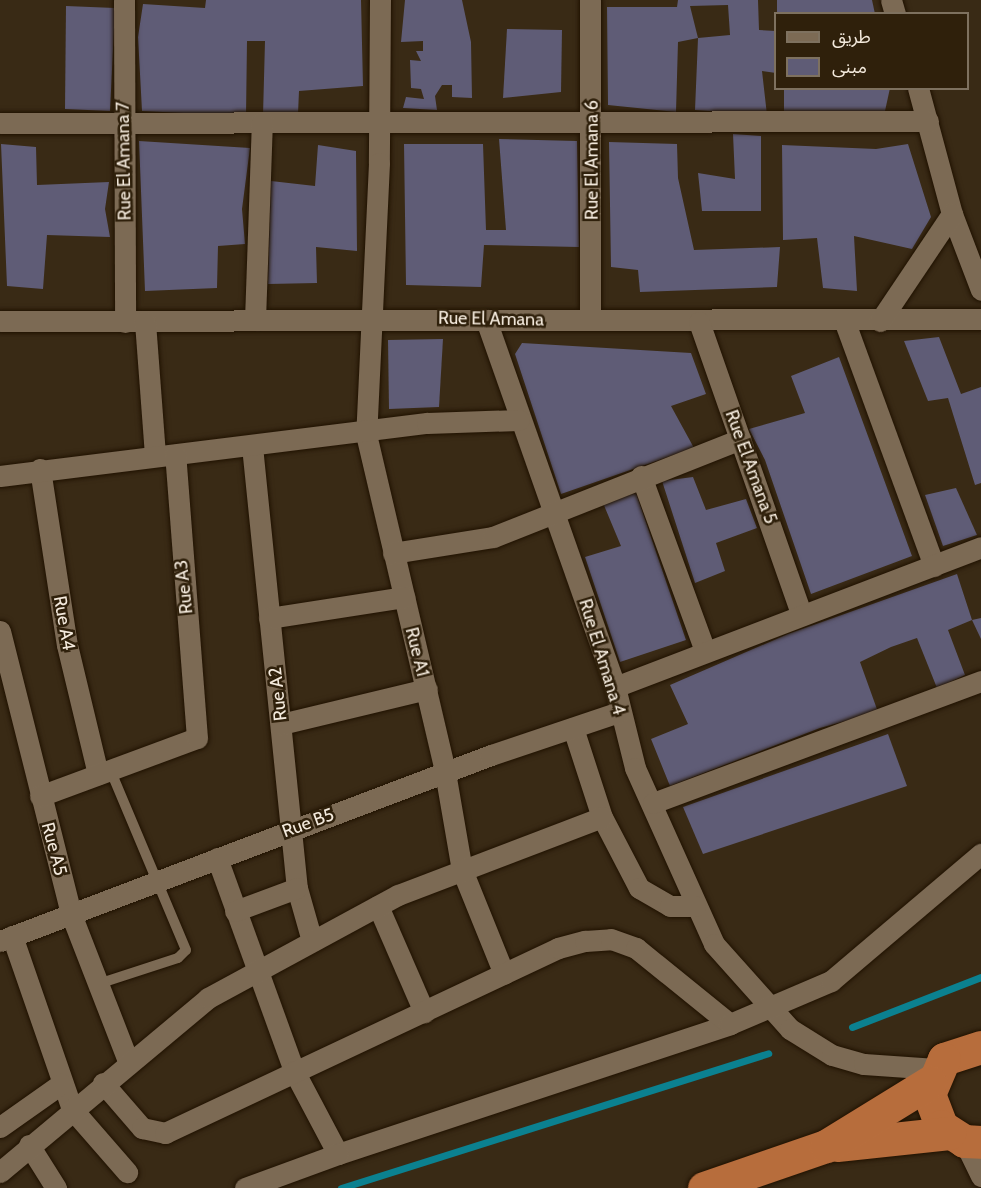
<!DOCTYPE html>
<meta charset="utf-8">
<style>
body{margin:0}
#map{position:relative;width:981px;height:1188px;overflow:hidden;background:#392a15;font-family:Cabin,"Noto Sans Arabic",sans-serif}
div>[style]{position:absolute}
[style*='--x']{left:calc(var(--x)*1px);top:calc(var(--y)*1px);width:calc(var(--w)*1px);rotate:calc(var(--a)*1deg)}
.stream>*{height:7px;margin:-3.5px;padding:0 3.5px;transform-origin:3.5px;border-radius:3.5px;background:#0b8190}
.building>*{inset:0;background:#5f5c76}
.roads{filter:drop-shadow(0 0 2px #201201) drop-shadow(0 0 2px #201201)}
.lane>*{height:10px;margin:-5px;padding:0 5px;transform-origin:5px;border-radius:5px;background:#7c6a54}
.street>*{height:21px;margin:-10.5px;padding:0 10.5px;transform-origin:10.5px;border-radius:10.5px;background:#7c6a54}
.highway>*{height:33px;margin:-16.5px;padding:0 16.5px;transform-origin:16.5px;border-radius:16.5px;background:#b76d3c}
span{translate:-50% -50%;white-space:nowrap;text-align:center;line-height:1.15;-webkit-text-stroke:5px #2f200b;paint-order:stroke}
.street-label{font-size:18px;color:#f4eadd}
.legend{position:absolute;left:774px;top:12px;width:195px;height:78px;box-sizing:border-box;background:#2f200b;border:2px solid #7e715f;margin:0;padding:8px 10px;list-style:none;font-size:18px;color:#f4eadd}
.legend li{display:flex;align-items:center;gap:12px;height:30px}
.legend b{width:30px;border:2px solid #7e715f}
</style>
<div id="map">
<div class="stream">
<i style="--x:852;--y:1027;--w:138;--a:-21.2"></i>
<i style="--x:341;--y:1188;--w:448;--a:-17.5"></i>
</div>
<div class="building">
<i style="clip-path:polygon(206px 0,361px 0,363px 86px,299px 91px,298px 114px,263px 115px,265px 41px,247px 41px,246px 116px,142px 111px,138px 37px,143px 4px,205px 8px)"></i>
<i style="clip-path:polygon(405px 0,462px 0,471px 42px,472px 98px,452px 97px,452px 85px,442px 85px,435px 96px,437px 110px,403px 108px,406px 97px,424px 99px,421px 89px,411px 88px,410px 60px,421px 61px,416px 51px,423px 51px,423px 41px,401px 42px)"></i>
<i style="clip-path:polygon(678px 0,758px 0,759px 30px,776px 31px,776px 73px,762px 71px,767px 115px,695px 110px,698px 38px,730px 35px,728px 5px,690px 6px,698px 38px,678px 42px,676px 112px,608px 105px,607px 7px,677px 7px)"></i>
<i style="clip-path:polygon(777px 0,872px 0,875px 14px,777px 14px)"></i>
<i style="clip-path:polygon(66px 6px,115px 8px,110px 111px,65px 109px)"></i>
<i style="clip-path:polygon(507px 29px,562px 30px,561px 92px,503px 98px)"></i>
<i style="clip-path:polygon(784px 88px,890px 88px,885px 111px,784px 114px)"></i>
<i style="clip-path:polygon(733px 134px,761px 136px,761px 211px,702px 211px,698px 173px,735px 179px)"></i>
<i style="clip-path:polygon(499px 139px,577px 141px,579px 247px,484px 245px,481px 287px,406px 285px,404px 144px,483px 144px,486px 230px,506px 230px)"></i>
<i style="clip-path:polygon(139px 141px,250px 148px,242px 209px,245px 244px,218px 246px,217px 288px,145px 291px)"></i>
<i style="clip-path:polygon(609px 142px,677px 144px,678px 178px,694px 250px,780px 247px,777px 287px,640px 292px,638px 270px,611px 267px)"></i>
<i style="clip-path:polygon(1px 144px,36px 147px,37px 185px,109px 182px,105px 209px,110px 237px,47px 235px,43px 289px,7px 286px)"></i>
<i style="clip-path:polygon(908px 144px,931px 217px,912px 249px,854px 236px,857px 291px,823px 288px,817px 238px,783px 240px,782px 145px,876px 149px)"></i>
<i style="clip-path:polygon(318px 145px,356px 151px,357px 251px,316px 247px,317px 283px,268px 284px,271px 181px,315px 186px)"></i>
<i style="clip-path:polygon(939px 337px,961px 394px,981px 387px,981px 483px,975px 485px,948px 398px,928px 401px,904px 341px)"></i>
<i style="clip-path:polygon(443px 339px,439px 407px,389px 409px,388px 340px)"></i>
<i style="clip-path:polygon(522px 343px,691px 353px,706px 394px,671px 406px,694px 448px,561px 494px,515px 354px)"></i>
<i style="clip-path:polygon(839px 357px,912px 556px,811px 594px,765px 460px,749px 429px,805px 413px,791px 376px)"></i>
<i style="clip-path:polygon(693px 477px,706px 510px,746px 499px,757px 528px,716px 543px,725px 571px,695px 583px,662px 481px)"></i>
<i style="clip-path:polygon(956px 488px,977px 535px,943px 546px,925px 495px)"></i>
<i style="clip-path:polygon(636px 493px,686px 640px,620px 662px,585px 557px,621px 546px,603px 503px)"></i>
<i style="clip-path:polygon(957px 574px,972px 620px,948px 630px,965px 675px,937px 688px,917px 638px,891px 647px,860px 662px,878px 712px,820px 728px,670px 786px,651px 739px,688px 724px,670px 685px,788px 634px)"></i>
<i style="clip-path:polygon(981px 618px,981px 639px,972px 620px)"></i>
<i style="clip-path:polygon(888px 734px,907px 786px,703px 854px,683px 807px)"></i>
</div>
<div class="roads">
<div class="lane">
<i style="--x:98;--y:984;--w:84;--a:-18"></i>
<i style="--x:178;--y:958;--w:11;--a:-45"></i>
<i style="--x:186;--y:950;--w:196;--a:-112.8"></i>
</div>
<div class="street">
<i style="--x:124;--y:0;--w:322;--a:89.8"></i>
<i style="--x:380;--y:0;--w:163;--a:90.4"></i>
<i style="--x:379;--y:163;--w:271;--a:92.7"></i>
<i style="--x:366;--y:434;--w:347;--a:76.8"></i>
<i style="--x:445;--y:772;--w:99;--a:80.2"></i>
<i style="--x:462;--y:870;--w:112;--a:68"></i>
<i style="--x:891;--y:0;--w:15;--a:74"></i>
<i style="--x:918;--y:88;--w:131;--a:74.9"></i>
<i style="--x:952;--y:214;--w:81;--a:69.1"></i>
<i style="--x:0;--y:123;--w:928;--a:-0.12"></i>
<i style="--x:255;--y:320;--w:198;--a:-88"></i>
<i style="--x:486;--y:320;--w:389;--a:70.6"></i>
<i style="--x:615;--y:687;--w:83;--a:76.1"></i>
<i style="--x:635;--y:768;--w:193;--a:65.8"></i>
<i style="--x:714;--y:944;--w:114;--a:48.2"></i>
<i style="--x:790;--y:1029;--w:49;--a:31.8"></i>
<i style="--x:832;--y:1055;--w:33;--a:16"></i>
<i style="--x:864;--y:1064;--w:72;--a:4"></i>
<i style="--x:590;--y:320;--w:320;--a:-90"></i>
<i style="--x:844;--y:320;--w:262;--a:69.9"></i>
<i style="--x:0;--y:321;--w:981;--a:-0.12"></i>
<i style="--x:880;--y:321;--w:129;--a:-56.1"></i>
<i style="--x:145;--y:322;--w:134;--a:85.7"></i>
<i style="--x:699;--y:322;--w:308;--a:70.7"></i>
<i style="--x:252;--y:446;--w:444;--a:84.2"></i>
<i style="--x:297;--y:888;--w:55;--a:74.2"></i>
<i style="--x:40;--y:469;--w:178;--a:81.3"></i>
<i style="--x:67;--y:645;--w:133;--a:76.5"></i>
<i style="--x:0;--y:476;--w:430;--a:-7.1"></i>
<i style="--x:427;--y:423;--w:92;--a:-1.9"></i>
<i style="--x:641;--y:476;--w:186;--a:69.9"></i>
<i style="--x:393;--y:553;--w:101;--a:-9.1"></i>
<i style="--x:493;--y:537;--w:266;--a:-21.6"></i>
<i style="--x:269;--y:618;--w:137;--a:-8.8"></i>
<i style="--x:0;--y:631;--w:292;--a:75.9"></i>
<i style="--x:71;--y:914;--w:158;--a:68.8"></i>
<i style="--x:615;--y:687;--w:392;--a:-20.9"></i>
<i style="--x:281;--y:724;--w:150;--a:-13.5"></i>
<i style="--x:573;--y:728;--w:94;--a:72"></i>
<i style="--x:602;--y:817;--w:80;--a:62.5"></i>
<i style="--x:639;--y:888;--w:36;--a:30"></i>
<i style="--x:670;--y:906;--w:25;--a:0"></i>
<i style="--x:40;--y:796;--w:167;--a:-20.3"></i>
<i style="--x:197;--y:738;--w:284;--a:-94.4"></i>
<i style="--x:653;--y:803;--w:350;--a:-20.4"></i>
<i style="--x:217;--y:858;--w:226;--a:70.1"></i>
<i style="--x:294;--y:1071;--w:94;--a:62.1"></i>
<i style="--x:338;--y:1154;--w:413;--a:-18.3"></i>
<i style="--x:378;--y:906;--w:116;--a:66.5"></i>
<i style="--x:235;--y:911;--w:66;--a:-20.4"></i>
<i style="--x:12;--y:936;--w:183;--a:70.9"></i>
<i style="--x:72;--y:1109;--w:84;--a:48.9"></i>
<i style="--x:0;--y:941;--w:525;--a:-20.75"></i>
<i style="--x:491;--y:755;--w:135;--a:-18.6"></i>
<i style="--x:103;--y:1083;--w:60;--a:49.1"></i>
<i style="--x:142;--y:1128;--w:24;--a:12"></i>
<i style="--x:165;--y:1133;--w:434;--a:-25.2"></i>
<i style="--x:558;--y:948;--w:28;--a:-15"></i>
<i style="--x:585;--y:941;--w:26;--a:-4"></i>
<i style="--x:611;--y:939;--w:27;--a:20"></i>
<i style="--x:636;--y:948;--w:121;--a:39"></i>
<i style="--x:730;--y:1024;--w:110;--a:-23.1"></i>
<i style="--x:831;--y:981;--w:197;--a:-40.3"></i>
<i style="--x:0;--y:1127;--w:75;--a:-35.2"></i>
<i style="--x:964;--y:1141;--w:39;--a:64"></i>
<i style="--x:29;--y:1145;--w:51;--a:57.9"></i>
<i style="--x:0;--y:1172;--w:271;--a:-39.9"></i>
<i style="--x:208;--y:998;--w:216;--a:-28.5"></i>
<i style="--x:398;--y:895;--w:218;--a:-20.9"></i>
<i style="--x:245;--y:1188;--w:99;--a:-20.1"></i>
</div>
<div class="highway">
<i style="--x:981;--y:1047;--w:39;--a:162"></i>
<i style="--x:944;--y:1059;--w:38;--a:113"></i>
<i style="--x:929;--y:1094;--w:34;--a:69"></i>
<i style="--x:941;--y:1126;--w:27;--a:33"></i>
<i style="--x:964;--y:1141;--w:17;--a:3"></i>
<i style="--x:837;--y:1145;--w:113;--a:-6.1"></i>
<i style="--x:704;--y:1188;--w:129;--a:-19"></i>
<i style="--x:826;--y:1146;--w:122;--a:-31.6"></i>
</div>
</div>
<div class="street-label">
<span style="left:592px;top:160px;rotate:-90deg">Rue El Amana 6</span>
<span style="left:124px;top:161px;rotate:-91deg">Rue El Amana 7</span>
<span style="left:491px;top:319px;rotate:1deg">Rue El Amana</span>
<span style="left:751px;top:467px;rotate:70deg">Rue El Amana 5</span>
<span style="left:184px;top:587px;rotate:-96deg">Rue A3</span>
<span style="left:64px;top:623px;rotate:80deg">Rue A4</span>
<span style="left:417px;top:652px;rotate:76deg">Rue A1</span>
<span style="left:602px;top:657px;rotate:73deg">Rue El Amana 4</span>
<span style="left:278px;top:694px;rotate:-96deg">Rue A2</span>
<span style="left:308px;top:823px;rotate:-20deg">Rue B5</span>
<span style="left:54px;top:849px;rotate:75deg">Rue A5</span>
</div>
<ul class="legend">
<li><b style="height:8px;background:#7c6a54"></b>طريق</li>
<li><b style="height:16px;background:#5f5c76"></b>مبنى</li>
</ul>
</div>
